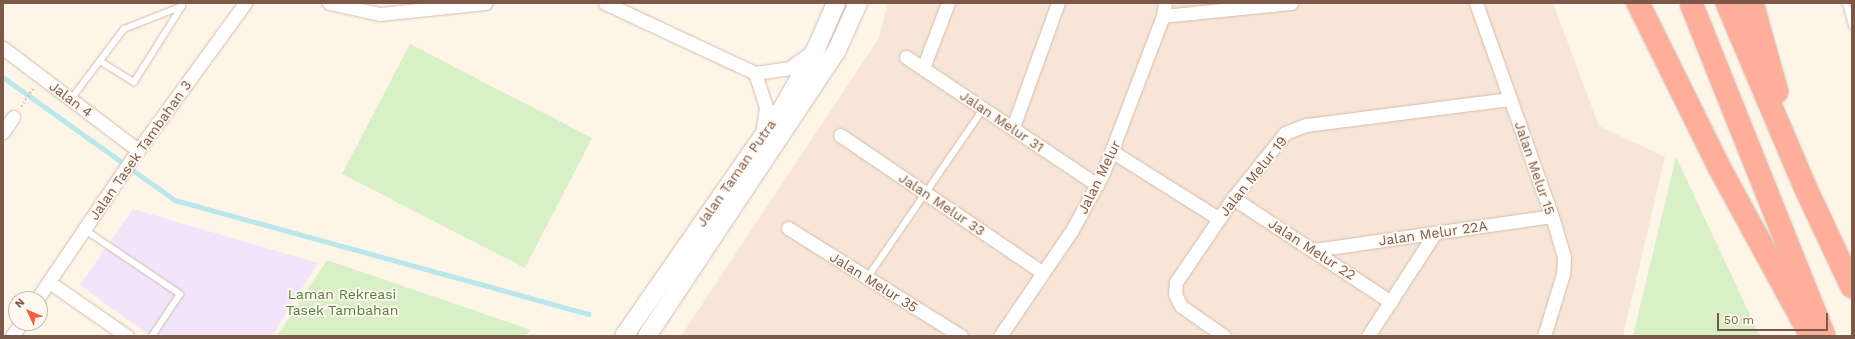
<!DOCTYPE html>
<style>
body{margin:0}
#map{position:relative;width:1855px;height:339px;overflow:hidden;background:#fef5e9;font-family:"Work Sans",sans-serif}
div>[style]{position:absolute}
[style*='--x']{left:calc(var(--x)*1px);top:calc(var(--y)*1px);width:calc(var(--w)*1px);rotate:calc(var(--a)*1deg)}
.residential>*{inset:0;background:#f7e6d7}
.education>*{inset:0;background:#f2e5fb}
.green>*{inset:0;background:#d9efc5}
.stream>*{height:4.5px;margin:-2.25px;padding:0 2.25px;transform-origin:2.25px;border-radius:2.25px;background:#bbe7eb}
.path>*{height:2.5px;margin-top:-1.25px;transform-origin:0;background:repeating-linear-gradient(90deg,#ddb4a0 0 1px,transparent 0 4px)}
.roads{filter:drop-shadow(0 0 1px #d3bbad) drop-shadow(0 0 1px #d3bbad)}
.lane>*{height:6px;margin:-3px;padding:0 3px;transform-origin:3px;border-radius:3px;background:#fff}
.street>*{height:13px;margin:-6.5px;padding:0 6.5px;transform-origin:6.5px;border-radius:6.5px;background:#fff}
.secondary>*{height:18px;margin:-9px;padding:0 9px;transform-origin:9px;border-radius:9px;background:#fff}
.highway>*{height:22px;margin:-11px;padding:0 11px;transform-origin:11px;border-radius:11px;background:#feae9b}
span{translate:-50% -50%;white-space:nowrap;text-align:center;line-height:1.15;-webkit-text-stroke:3.5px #fff9f2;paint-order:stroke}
.street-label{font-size:14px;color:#7d5849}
.park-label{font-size:14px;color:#547e3c}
.frame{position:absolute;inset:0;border:4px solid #7d5849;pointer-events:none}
.north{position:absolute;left:8px;top:291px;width:40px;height:40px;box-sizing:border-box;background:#fff9f2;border:1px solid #cbb9ae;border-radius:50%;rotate:314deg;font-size:11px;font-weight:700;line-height:16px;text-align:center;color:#7d5849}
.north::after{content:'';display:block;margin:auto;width:14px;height:18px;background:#f35f44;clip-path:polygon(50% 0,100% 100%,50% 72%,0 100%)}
.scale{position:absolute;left:1717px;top:313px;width:111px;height:18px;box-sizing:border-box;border:2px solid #7d5849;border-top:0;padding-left:5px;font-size:12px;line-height:14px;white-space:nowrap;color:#7d5849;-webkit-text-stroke:3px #fff9f2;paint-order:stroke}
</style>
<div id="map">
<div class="residential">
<i style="clip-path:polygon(888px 3px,1553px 3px,1599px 126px,1665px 157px,1623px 336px,681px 336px,879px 38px)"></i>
</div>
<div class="education">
<i style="clip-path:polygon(133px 209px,318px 263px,272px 336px,150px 336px,80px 285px)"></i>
</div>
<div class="green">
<i style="clip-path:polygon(410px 44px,592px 138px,525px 268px,342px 174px)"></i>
<i style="clip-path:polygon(1676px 157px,1760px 336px,1633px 336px)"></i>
<i style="clip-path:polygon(327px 260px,531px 330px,526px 336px,277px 336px)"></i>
</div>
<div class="stream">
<i style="--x:3;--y:77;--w:211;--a:35.6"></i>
<i style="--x:175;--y:200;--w:429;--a:15.4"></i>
</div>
<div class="path">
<i style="--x:21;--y:106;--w:23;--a:-56"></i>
</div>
<div class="roads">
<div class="lane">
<i style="--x:1846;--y:3;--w:24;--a:75"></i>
<i style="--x:100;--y:61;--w:40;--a:32"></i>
<i style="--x:134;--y:82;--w:90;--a:-57.7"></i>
<i style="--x:71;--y:99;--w:88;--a:-52.9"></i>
<i style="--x:124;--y:29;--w:62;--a:-21.6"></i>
<i style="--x:85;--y:230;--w:115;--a:34"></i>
<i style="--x:180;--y:294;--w:50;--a:123.7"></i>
<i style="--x:867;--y:278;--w:206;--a:-55.5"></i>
</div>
<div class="street">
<i style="--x:329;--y:3;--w:52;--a:12.2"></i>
<i style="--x:380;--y:14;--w:106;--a:-6"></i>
<i style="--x:605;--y:3;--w:166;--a:25"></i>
<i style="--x:755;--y:73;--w:34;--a:-8"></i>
<i style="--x:789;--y:68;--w:28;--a:-35"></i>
<i style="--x:1476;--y:3;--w:226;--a:70.4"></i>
<i style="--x:1552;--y:216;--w:43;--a:73.7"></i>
<i style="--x:1564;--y:257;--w:17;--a:93"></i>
<i style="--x:1563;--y:274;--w:65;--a:107"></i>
<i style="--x:1163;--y:16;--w:129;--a:-5.8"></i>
<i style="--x:3;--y:48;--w:169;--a:37.1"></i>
<i style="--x:906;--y:57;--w:230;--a:33.8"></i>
<i style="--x:923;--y:68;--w:70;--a:-69"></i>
<i style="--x:755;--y:73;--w:36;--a:72"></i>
<i style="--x:766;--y:107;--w:29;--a:98"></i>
<i style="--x:1013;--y:127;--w:132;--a:-70.1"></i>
<i style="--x:3;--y:132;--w:18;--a:-56"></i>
<i style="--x:840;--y:135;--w:245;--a:34.2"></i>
<i style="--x:1113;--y:152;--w:124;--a:32.2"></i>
<i style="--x:1233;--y:198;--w:189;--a:33.4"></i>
<i style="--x:788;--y:228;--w:204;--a:32"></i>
<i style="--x:1314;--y:250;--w:240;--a:-8.1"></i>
<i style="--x:49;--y:282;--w:95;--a:34.7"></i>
<i style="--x:37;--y:299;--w:180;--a:-55.9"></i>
<i style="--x:138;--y:150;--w:182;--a:-53.9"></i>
<i style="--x:12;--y:336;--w:16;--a:-55"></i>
<i style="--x:1000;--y:336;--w:128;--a:-55.8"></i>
<i style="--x:1072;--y:230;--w:65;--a:-61.5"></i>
<i style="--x:1103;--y:173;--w:168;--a:-69.1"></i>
<i style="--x:1163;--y:16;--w:13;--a:-81"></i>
<i style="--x:1224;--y:336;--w:52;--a:-145.1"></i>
<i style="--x:1181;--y:306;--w:13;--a:-117"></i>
<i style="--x:1175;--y:294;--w:12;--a:-85"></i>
<i style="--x:1176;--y:282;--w:102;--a:-55.8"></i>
<i style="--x:1233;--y:198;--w:83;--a:-51.3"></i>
<i style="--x:1285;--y:133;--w:22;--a:-21"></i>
<i style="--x:1306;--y:125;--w:206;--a:-7.3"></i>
<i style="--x:1368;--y:336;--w:123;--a:-57"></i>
</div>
<div class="secondary">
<i style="--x:624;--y:336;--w:282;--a:-55.2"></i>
<i style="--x:785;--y:104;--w:63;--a:-60.6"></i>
<i style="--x:816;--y:49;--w:50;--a:-66.5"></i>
<i style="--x:647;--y:336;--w:341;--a:-56.4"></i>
<i style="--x:836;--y:52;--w:54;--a:-65.8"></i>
</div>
<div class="highway">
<i style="--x:1638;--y:3;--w:183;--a:63.7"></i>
<i style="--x:1719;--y:167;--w:192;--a:61.4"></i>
<i style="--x:1691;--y:3;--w:358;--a:68.2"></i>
<i style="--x:1727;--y:3;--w:200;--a:67"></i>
<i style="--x:1805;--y:187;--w:110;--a:64.8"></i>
<i style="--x:1752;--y:3;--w:92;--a:74.3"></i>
</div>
</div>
<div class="street-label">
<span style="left:71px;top:99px;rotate:37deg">Jalan 4</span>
<span style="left:1002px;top:121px;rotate:34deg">Jalan Melur 31</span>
<span style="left:140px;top:150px;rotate:-55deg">Jalan Tasek Tambahan 3</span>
<span style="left:1535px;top:168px;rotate:71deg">Jalan Melur 15</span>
<span style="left:736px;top:173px;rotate:-55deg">Jalan Taman Putra</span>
<span style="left:1253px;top:176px;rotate:-51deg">Jalan Melur 19</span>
<span style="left:1099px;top:177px;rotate:-64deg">Jalan Melur</span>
<span style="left:942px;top:204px;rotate:34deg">Jalan Melur 33</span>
<span style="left:1433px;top:233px;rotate:-8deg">Jalan Melur 22A</span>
<span style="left:1312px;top:249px;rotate:33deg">Jalan Melur 22</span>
<span style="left:874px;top:282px;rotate:32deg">Jalan Melur 35</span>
</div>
<div class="park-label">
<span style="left:342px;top:302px">Laman Rekreasi<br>Tasek Tambahan</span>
</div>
<div class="frame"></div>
<div class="north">N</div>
<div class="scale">50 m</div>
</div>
